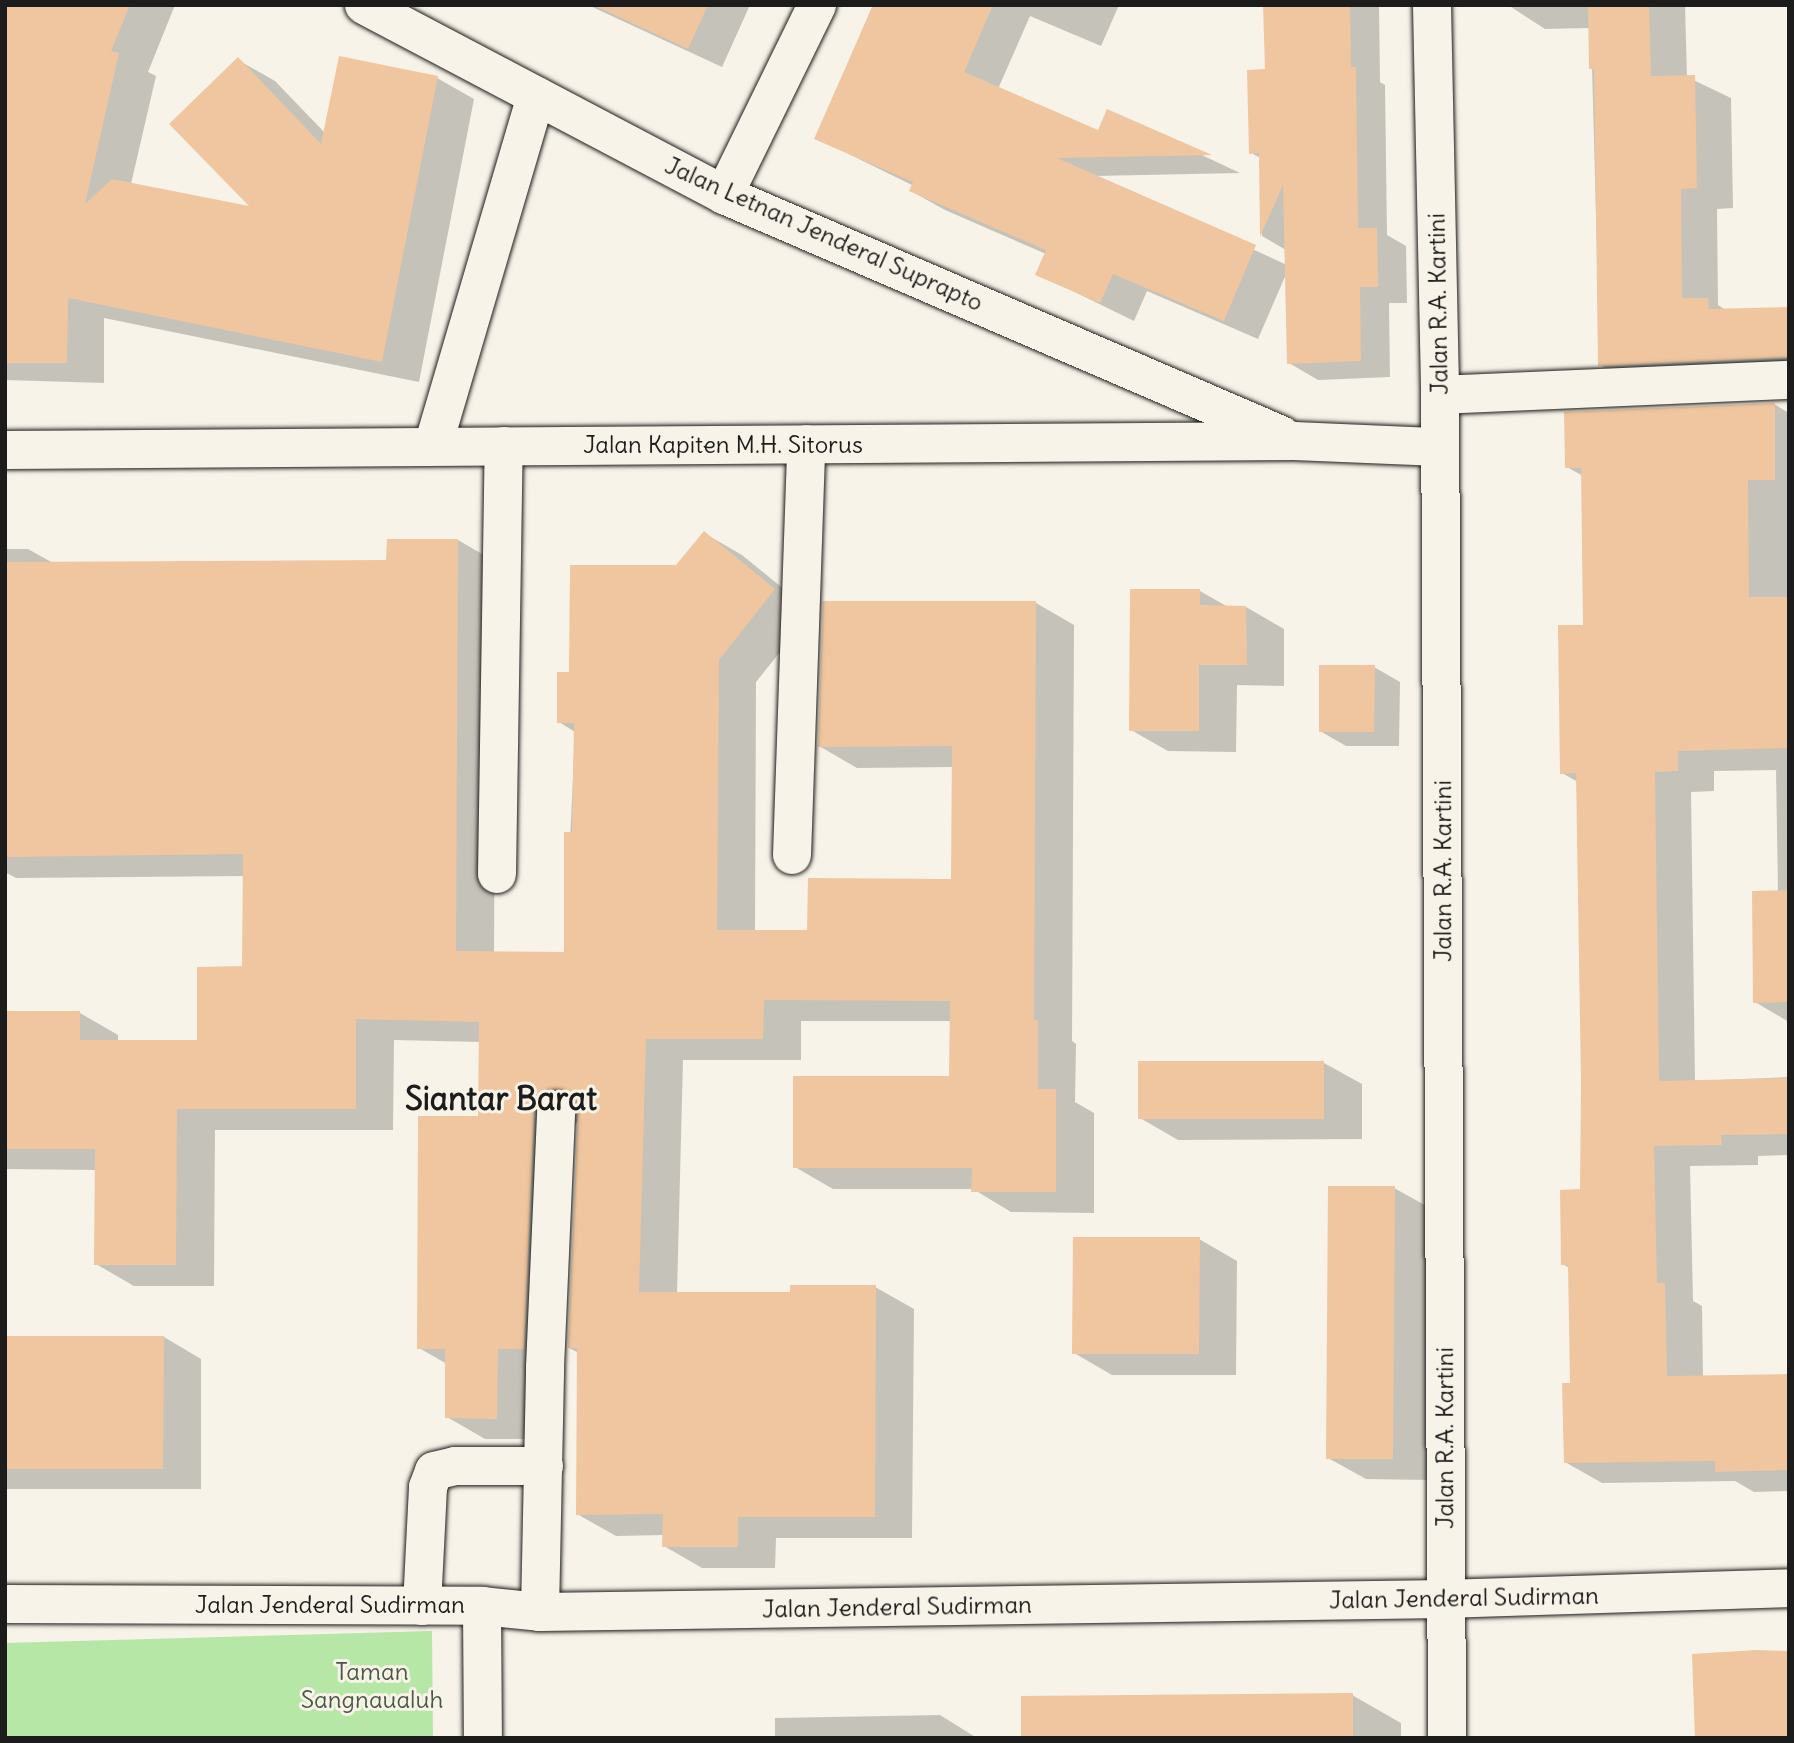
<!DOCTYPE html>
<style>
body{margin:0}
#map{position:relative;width:1794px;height:1743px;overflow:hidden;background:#f7f3e8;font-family:Delius,sans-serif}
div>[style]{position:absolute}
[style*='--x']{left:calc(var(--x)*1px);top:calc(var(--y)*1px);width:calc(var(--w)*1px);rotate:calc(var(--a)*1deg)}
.green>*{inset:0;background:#b6e7a7}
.shadow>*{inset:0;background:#0003}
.building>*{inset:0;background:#efc69f}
.roads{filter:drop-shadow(0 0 2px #1c1c1c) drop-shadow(0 0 2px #1c1c1c)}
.minor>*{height:38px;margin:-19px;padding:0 19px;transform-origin:19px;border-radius:19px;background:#f7f3e8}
.major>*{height:38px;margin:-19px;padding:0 19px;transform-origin:19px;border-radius:19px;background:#f7f3e8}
span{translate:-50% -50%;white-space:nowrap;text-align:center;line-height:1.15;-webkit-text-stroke:6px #f7f3e8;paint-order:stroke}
.street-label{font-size:24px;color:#1c1c1c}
.park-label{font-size:24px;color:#4a5946}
.district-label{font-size:32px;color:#1c1c1c;font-weight:700}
.frame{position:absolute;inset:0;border:7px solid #1c1c1c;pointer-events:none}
</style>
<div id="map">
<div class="green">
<i style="clip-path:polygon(432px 1631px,433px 1738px,5px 1738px,5px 1643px)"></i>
</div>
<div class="shadow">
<i style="clip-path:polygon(5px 5px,175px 5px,148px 72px,156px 76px,131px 184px,254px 209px,238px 60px,275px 81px,325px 133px,437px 78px,474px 99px,419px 382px,104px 318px,104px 383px,5px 380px)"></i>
<i style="clip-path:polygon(588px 5px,750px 5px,722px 67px)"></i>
<i style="clip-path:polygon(873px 5px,1119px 5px,1101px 46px,1030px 16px,998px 89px,1099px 132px,1108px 111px,1240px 173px,1094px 176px,1287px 265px,1286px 250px,1262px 236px,1261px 158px,1251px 153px,1266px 71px,1265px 5px,1379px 5px,1380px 82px,1385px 85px,1387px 235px,1406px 246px,1407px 303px,1389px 303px,1390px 377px,1318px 380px,1289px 363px,1287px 272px,1258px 339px,1147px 291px,1134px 321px,1038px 274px,1046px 254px,945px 210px,911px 191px,914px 186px,816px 138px)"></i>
<i style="clip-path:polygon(1508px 5px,1685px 5px,1687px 77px,1731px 98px,1733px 208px,1717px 209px,1718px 305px,1726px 310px,1789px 309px,1789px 379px,1636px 386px,1600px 365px,1591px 28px,1545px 29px)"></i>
<i style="clip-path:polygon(1774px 404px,1789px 413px,1789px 1022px,1755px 1002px,1778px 892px,1776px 770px,1714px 771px,1714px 791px,1691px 792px,1695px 1081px,1789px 1077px,1789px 1155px,1758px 1156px,1758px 1165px,1690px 1166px,1693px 1301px,1702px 1306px,1703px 1377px,1789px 1375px,1789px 1491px,1754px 1492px,1735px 1481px,1602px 1483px,1565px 1462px,1571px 1384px,1570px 1268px,1562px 1264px,1582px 1191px,1582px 1083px,1578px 782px,1562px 773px,1585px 626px,1583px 476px,1567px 467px)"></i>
<i style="clip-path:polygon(704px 533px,742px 555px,812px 612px,756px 682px,755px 932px,809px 932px,953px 881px,953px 767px,857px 768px,819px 746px,1036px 603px,1074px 625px,1072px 1041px,1076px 1044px,1075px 1102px,1094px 1113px,1094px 1213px,1011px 1212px,973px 1189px,833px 1189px,795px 1167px,951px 1078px,951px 1021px,801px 1021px,801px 1060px,683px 1060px,677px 1294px,792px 1294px,875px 1287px,914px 1309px,912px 1538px,776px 1538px,775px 1568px,702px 1568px,664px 1546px,664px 1535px,616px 1536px,577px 1514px,579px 1353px,569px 1348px,579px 1119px,572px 1131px,535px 1439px,485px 1439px,447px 1417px,447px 1364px,419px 1348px,480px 1118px,481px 1042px,394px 1040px,393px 1130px,215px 1130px,214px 1286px,134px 1286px,96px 1264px,97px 1170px,5px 1169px,5px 1012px,80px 1013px,118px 1035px,118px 1042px,198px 1042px,244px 968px,244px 876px,16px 878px,5px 872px,5px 549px,28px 549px,53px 563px,388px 562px,458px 540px,496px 562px,494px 953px,565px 953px,575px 732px,559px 722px,570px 673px,677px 567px)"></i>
<i style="clip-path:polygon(1200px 591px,1228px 607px,1246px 607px,1284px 629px,1284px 686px,1237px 685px,1236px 752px,1168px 751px,1131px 730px)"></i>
<i style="clip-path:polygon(1374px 667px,1400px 682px,1399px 746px,1346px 746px,1320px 731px)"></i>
<i style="clip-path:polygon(1324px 1063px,1362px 1084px,1362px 1139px,1178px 1140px,1140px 1118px)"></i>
<i style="clip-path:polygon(1394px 1188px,1432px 1209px,1430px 1480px,1366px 1479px,1328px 1458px)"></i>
<i style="clip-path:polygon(1199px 1239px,1237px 1261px,1236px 1375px,1112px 1375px,1074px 1353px)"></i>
<i style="clip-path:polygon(5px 1337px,164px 1337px,201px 1359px,201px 1489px,5px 1489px)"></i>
<i style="clip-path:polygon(1352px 1695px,1401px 1723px,1401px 1738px,1023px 1738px)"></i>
<i style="clip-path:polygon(940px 1715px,977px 1738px,775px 1738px,775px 1718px)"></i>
</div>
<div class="building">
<i style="clip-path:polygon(5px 5px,130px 5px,111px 51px,119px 53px,85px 204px,112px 179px,249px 206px,169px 124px,238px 57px,321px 144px,339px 56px,438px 76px,382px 362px,68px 298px,67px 363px,5px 363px)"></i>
<i style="clip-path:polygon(593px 5px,708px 5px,688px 49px)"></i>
<i style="clip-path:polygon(873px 5px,993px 5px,964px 72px,1098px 130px,1107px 109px,1212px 155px,1057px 158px,1256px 245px,1224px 321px,1113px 274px,1100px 303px,1035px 275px,1046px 250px,909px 191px,913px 182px,814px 139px)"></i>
<i style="clip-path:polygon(1263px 5px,1350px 5px,1351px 67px,1356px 67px,1358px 228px,1377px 228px,1378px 287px,1360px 287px,1361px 361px,1287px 364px,1283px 185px,1260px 237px,1259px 153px,1249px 154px,1247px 70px,1265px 69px)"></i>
<i style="clip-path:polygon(1588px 5px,1649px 5px,1651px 76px,1695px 75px,1697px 188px,1681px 189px,1682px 298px,1708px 298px,1709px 309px,1789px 307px,1789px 357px,1598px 366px,1594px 69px,1589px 69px)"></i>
<i style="clip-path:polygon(1775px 403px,1775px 480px,1748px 480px,1749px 597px,1789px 597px,1789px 748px,1678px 751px,1678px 771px,1655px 772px,1659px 1081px,1789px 1078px,1789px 1134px,1721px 1135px,1722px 1145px,1654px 1146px,1657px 1283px,1665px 1283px,1667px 1376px,1789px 1374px,1789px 1470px,1715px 1472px,1715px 1461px,1564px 1463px,1562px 1383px,1570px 1383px,1568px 1265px,1561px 1265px,1560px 1190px,1580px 1189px,1581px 1083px,1576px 773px,1560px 774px,1558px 625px,1583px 625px,1581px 468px,1565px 468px,1564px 412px)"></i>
<i style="clip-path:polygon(704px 531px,775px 589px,719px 660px,717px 930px,807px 930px,808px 878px,951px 879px,952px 746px,818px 747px,823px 601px,1036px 601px,1034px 1020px,1038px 1020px,1038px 1089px,1056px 1089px,1056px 1192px,971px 1192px,972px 1168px,793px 1168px,793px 1076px,949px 1076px,950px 1001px,764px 1000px,763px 1039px,646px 1039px,639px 1292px,790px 1292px,790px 1285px,876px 1285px,875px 1517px,738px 1517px,738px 1547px,662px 1547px,663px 1514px,576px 1515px,577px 1348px,568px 1348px,578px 1111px,567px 1091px,545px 1091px,534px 1108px,524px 1349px,498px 1349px,497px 1419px,445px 1418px,445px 1349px,417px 1349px,418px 1116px,478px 1116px,479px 1022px,356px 1019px,356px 1109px,177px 1109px,176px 1265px,94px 1265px,95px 1149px,5px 1149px,5px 1011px,80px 1011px,80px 1040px,197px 1040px,197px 967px,242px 966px,243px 854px,5px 857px,5px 562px,386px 560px,387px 539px,458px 539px,456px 951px,564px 952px,564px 832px,572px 832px,574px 723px,557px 723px,557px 672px,569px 672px,570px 565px,676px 565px)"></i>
<i style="clip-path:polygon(1130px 589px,1200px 589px,1200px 605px,1246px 606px,1247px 665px,1199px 665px,1199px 731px,1129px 731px)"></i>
<i style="clip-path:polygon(1319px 665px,1375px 665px,1374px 732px,1319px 732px)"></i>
<i style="clip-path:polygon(1789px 890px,1789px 1002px,1753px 1003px,1752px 891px)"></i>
<i style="clip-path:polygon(1138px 1061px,1324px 1061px,1324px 1119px,1138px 1119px)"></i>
<i style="clip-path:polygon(1328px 1186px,1395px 1186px,1393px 1459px,1326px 1459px)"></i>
<i style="clip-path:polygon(1073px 1237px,1200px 1237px,1199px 1354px,1072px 1354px)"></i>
<i style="clip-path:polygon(5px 1336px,164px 1336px,163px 1469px,5px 1469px)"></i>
<i style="clip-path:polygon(1756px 1650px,1789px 1651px,1789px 1738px,1695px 1738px,1692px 1654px)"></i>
<i style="clip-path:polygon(1353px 1693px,1353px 1738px,1021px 1738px,1021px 1696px)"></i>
</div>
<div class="roads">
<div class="minor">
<i style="--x:364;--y:5;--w:407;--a:27.8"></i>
<i style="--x:724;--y:195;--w:607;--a:23.31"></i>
<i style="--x:1432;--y:5;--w:390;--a:88.8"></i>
<i style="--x:1440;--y:395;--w:1343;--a:89.7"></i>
<i style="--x:724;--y:195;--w:212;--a:-63.9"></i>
<i style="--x:1440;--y:395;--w:349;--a:-2.5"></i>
<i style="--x:433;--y:446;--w:365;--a:-73.6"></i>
<i style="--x:5;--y:450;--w:1289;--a:-0.4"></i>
<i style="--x:1294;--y:441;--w:146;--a:2.4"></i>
<i style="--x:792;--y:855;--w:411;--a:-88"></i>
<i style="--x:497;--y:874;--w:428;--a:-89.1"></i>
<i style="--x:422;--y:1606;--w:119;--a:-87.1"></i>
<i style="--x:428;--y:1487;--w:17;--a:-69"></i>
<i style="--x:434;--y:1471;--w:22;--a:-13"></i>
<i style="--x:455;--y:1466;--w:89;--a:0"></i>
<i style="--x:482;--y:1606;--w:132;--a:89.6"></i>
<i style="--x:540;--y:1612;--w:245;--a:-88.8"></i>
<i style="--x:545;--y:1367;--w:257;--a:-87.5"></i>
</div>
<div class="major">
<i style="--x:5;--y:1604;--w:477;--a:0.2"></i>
<i style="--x:482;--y:1606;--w:58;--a:5.9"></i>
<i style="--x:540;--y:1612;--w:906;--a:-0.82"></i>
<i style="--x:1446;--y:1599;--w:343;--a:-1.8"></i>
</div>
</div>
<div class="street-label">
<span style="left:824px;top:234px;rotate:24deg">Jalan Letnan Jenderal Suprapto</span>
<span style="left:1438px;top:304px;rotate:-91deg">Jalan R.A. Kartini</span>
<span style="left:723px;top:445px">Jalan Kapiten M.H. Sitorus</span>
<span style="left:1443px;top:871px;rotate:-90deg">Jalan R.A. Kartini</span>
<span style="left:1445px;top:1438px;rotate:-90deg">Jalan R.A. Kartini</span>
<span style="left:1464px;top:1598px;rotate:-1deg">Jalan Jenderal Sudirman</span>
<span style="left:330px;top:1605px">Jalan Jenderal Sudirman</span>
<span style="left:897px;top:1607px;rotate:-1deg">Jalan Jenderal Sudirman</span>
</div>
<div class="park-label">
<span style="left:372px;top:1686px">Taman<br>Sangnaualuh</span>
</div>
<div class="district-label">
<span style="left:501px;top:1099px">Siantar Barat</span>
</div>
<div class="frame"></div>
</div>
